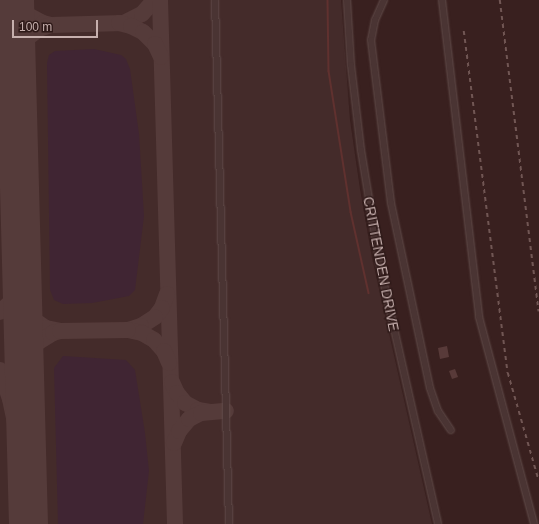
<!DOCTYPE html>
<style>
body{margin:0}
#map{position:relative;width:539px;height:524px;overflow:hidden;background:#39201f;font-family:Arial,sans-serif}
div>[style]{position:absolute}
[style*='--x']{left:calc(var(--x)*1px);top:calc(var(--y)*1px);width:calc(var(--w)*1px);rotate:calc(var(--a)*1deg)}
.airport>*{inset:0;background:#442b2a}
.green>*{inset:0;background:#402533}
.stream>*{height:1.5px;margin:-0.75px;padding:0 0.75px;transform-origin:0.75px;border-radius:0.75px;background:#60312f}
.taxiway>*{height:16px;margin:-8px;padding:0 8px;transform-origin:8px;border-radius:8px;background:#553b3a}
.runway>*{height:39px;margin:-19.5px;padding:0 19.5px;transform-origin:19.5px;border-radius:19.5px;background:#553b3a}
.building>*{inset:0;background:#583a39}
.roads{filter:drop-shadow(0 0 1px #614c4a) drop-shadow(0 0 1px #614c4a)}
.minor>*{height:6px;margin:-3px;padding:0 3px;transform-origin:3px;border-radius:3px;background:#4a3433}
.rail>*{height:1.5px;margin-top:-0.75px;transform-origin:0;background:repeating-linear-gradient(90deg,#715654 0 4px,transparent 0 8px)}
span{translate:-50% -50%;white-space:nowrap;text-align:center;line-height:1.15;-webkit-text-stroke:3px #2e1918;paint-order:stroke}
.street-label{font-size:14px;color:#c6afad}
.scale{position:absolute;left:12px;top:20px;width:86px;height:18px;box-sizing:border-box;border:2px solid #c6afad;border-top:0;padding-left:5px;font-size:12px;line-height:14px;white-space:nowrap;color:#c6afad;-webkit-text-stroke:3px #2e1918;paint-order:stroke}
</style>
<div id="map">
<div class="airport">
<i style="clip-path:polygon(0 0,341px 0,350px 120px,360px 189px,372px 258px,432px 524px,0 524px)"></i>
</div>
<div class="green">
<i style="clip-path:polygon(94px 49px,121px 55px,126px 59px,130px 69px,139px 134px,144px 216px,135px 290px,129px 296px,92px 303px,63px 304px,54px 300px,50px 290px,47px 63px,49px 55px,55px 51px)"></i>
<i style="clip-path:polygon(63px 356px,126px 360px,135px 370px,145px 433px,149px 471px,143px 524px,58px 524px,54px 368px)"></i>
</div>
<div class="stream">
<i style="--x:328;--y:0;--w:71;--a:89.2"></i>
<i style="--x:329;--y:71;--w:143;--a:81.1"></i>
<i style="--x:351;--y:212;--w:83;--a:77.5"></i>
</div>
<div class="taxiway">
<i style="--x:16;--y:0;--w:19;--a:51"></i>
<i style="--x:28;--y:15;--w:17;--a:28"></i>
<i style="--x:43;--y:23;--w:8;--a:14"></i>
<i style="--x:51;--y:25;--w:73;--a:-1.6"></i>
<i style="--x:124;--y:23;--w:20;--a:-27"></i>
<i style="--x:142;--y:14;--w:18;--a:-49"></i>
<i style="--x:160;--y:0;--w:524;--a:88.36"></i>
<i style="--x:0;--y:17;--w:20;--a:-57"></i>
<i style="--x:119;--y:23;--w:12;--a:14"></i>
<i style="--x:131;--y:26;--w:13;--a:27"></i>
<i style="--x:143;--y:32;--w:17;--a:45"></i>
<i style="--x:155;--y:44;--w:14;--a:65"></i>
<i style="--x:0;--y:36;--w:18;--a:52"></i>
<i style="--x:11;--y:50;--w:17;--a:73"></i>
<i style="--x:16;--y:66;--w:16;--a:-76"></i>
<i style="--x:20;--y:50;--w:11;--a:-63"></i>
<i style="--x:25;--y:40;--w:18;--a:-38"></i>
<i style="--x:39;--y:29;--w:13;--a:-18"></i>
<i style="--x:22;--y:289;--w:16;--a:79"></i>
<i style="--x:25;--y:305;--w:17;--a:59"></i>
<i style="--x:34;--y:320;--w:14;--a:34"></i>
<i style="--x:46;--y:328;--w:14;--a:12"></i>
<i style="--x:167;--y:294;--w:15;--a:110"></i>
<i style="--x:162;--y:308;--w:11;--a:128"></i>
<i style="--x:155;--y:317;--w:17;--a:147"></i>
<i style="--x:141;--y:326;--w:14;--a:163"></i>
<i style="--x:128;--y:330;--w:14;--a:12"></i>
<i style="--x:142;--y:333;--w:14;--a:30"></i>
<i style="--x:154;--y:340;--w:15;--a:48"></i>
<i style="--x:164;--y:351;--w:13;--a:67"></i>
<i style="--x:0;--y:312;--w:19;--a:-43"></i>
<i style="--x:14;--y:299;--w:16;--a:-68"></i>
<i style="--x:20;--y:284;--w:56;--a:-91"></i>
<i style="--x:0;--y:370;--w:31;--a:71"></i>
<i style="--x:10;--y:399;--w:40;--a:78"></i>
<i style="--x:18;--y:438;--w:86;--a:85.3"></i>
<i style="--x:24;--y:371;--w:18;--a:-74"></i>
<i style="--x:29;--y:354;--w:14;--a:-54"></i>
<i style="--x:37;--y:343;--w:19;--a:-32"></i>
<i style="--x:53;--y:333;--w:7;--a:-16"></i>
<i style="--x:60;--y:331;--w:68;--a:-0.8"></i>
<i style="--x:172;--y:382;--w:12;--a:66"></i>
<i style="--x:177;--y:393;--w:13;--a:51"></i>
<i style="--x:185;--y:403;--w:15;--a:28"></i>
<i style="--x:198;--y:410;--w:12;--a:9"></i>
<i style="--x:174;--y:443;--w:13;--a:-67"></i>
<i style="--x:179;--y:431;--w:16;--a:-50"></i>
<i style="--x:189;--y:419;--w:13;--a:-27"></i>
<i style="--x:201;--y:413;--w:25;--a:-5"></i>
</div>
<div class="runway">
<i style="--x:14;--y:0;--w:524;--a:88.47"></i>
</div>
<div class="building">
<i style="clip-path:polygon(447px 346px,449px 357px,440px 359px,438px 348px)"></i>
<i style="clip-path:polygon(455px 369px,458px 377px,452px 379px,449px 371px)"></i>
</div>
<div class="roads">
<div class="minor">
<i style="--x:215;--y:0;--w:524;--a:88.47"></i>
<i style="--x:347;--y:0;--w:65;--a:86.5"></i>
<i style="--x:351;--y:65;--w:86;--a:83.3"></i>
<i style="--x:361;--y:150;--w:118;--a:80.7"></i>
<i style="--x:380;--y:266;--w:264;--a:77.3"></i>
<i style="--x:384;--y:0;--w:22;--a:114"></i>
<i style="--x:375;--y:20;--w:20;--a:101"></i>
<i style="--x:371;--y:40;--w:164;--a:83"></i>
<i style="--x:391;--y:203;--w:189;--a:78.1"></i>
<i style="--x:430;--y:388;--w:24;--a:71"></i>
<i style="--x:438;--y:411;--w:23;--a:56"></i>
<i style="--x:442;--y:0;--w:319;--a:83.3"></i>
<i style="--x:479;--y:317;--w:214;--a:75.1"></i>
</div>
</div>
<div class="rail">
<i style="--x:500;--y:0;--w:314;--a:82.9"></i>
<i style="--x:464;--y:31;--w:345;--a:82.7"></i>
<i style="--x:508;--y:373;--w:112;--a:74"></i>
</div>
<div class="street-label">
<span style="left:381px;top:264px;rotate:79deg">CRITTENDEN DRIVE</span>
</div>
<div class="scale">100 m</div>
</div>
